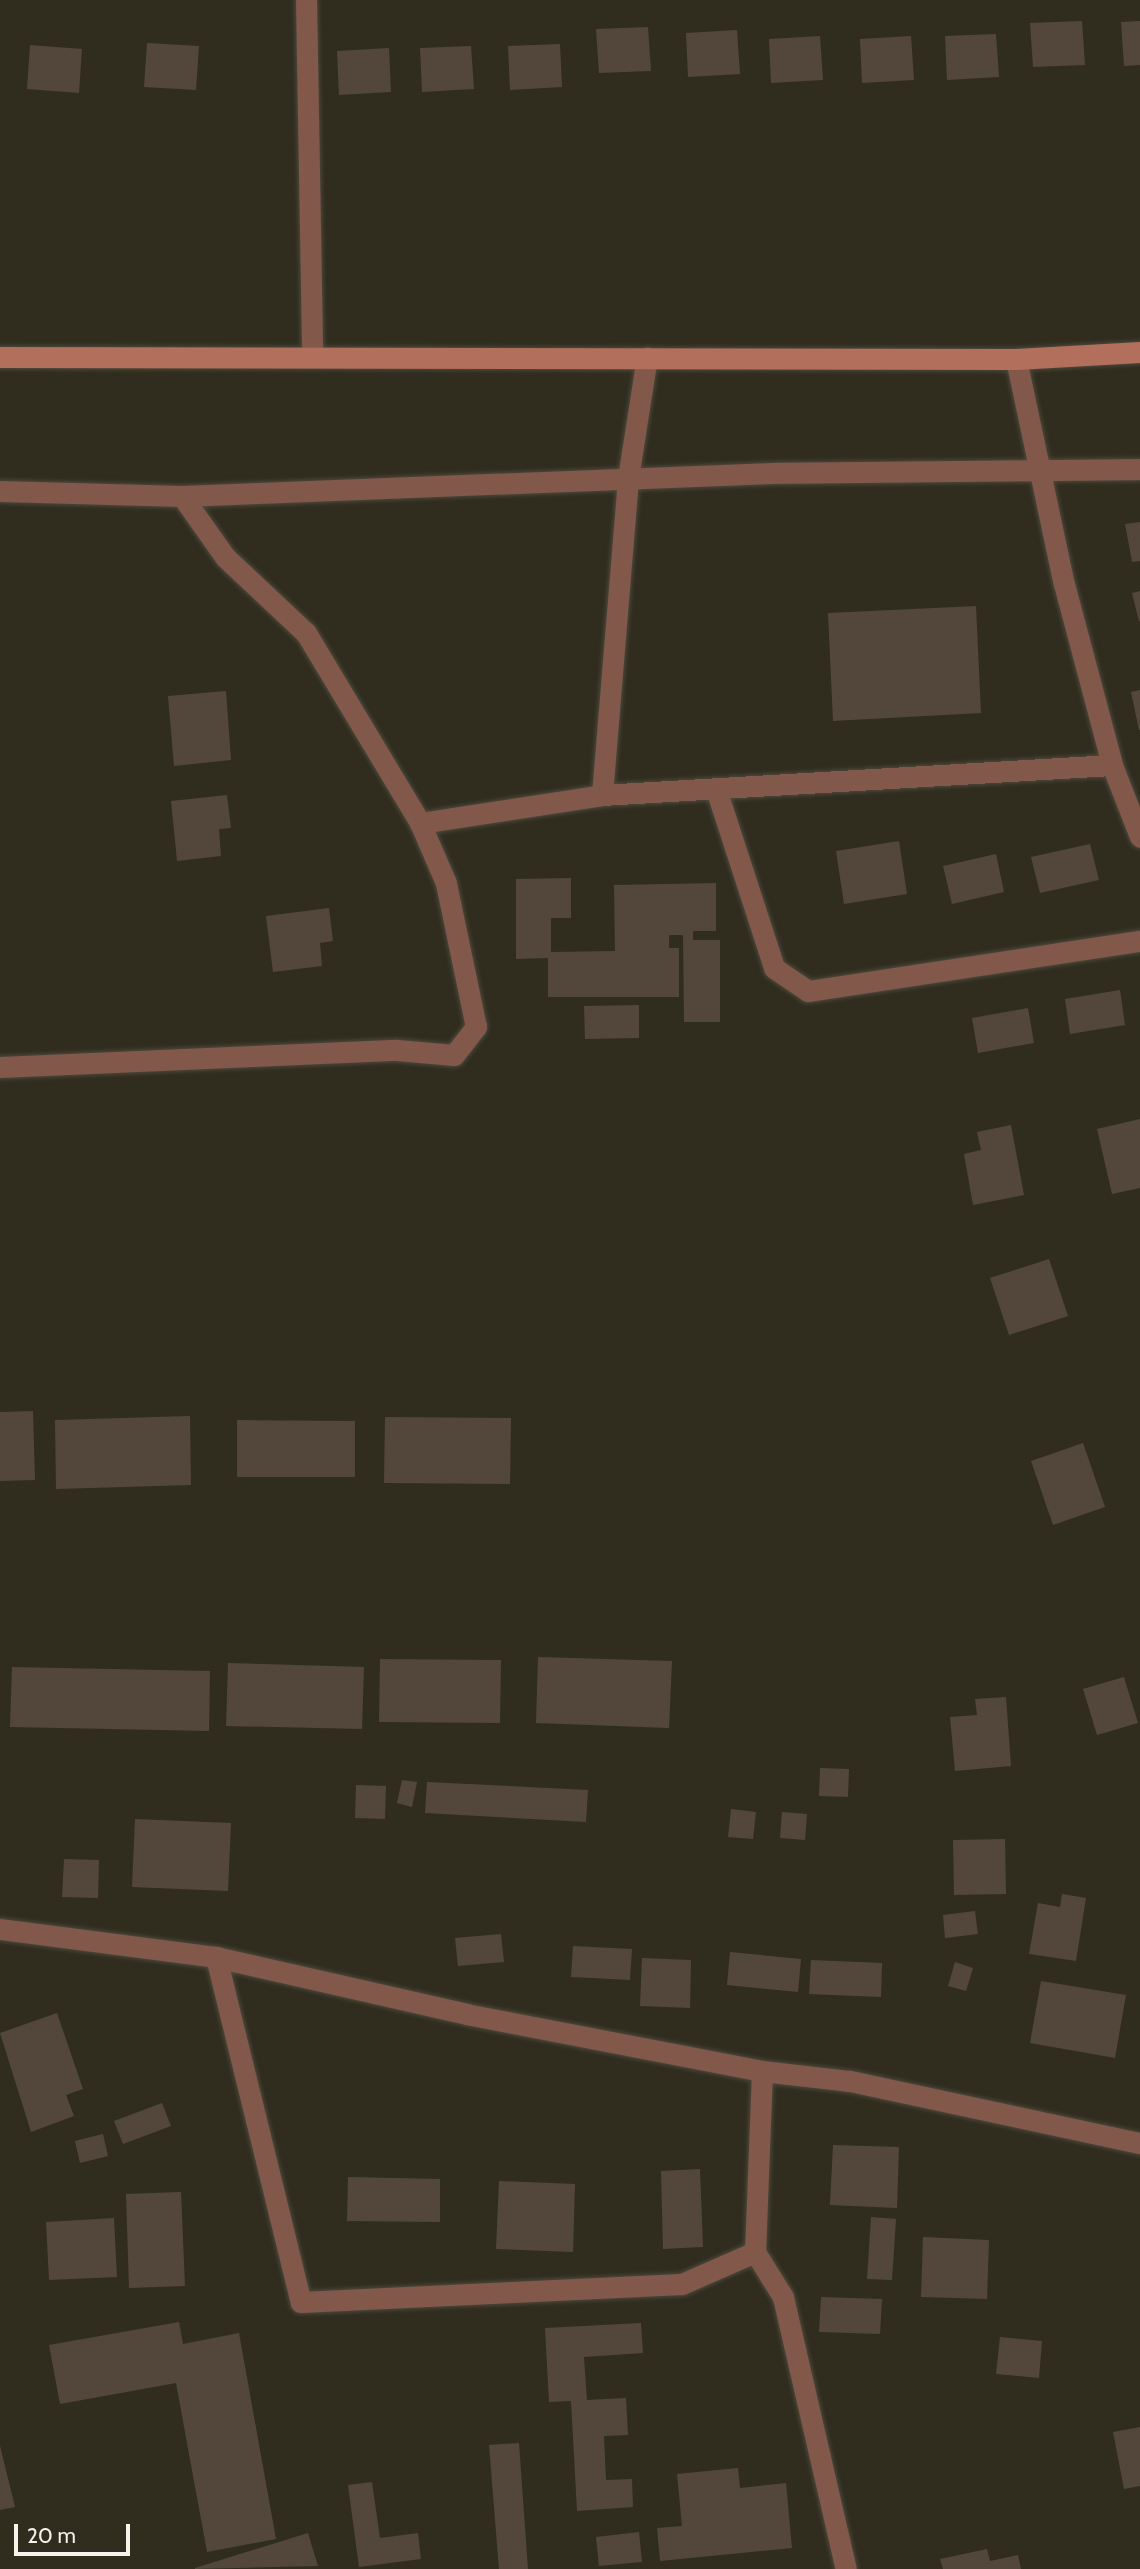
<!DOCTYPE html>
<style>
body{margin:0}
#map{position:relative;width:1140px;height:2569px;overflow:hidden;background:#302d1f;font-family:Cabin,sans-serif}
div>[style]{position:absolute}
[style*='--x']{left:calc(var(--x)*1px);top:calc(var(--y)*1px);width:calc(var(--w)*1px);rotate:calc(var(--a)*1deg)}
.building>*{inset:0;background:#53473c}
.roads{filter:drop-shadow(0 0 2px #4c493b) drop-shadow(0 0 2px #4c493b)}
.street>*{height:21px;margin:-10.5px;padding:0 10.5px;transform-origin:10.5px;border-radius:10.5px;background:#82584b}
.secondary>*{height:21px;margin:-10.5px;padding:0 10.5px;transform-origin:10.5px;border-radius:10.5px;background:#b26f5b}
span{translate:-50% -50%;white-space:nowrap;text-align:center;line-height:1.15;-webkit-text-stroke:5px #302d1f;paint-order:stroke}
.scale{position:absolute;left:14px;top:2524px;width:116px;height:32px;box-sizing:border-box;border:4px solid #f5f3ea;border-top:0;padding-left:9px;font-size:21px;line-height:24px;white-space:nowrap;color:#f5f3ea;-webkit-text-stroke:5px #302d1f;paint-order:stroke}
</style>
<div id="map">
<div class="building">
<i style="clip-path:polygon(1082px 21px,1085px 65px,1033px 67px,1030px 23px)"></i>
<i style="clip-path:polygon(1140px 21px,1140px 65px,1124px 66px,1121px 22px)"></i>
<i style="clip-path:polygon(648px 27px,651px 71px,599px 73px,596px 29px)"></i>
<i style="clip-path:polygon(737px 30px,740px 74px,688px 77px,686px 33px)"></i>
<i style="clip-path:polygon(996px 34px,999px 77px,947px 80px,945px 36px)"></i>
<i style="clip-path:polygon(820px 36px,823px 80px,771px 83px,769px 39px)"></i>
<i style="clip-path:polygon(911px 36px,914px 80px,862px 83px,860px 39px)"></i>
<i style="clip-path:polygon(147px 43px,199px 46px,196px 90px,144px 87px)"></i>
<i style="clip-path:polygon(560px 44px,562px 87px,510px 90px,508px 46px)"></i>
<i style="clip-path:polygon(30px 45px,82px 49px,79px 93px,27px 89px)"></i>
<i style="clip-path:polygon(471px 46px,474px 89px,422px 92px,420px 48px)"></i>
<i style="clip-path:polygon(389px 48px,391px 92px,339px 95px,337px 51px)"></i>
<i style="clip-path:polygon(1140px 522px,1140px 561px,1132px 562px,1125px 524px)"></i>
<i style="clip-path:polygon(1140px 591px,1140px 621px,1139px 621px,1132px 593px)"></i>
<i style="clip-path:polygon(976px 606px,981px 713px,833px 721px,828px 613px)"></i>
<i style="clip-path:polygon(1140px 690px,1140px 730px,1139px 730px,1131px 692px)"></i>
<i style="clip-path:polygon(226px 691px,231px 760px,174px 766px,168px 696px)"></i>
<i style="clip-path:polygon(227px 795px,231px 828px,219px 829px,221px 856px,177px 861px,171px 801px)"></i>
<i style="clip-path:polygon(899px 841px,907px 894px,844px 904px,836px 851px)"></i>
<i style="clip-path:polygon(1090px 844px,1099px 880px,1040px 893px,1031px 857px)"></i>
<i style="clip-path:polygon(996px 854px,1004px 892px,952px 904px,943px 866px)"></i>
<i style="clip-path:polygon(571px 878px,571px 918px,551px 918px,551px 952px,615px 951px,614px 885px,716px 883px,716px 931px,693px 931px,693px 940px,720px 940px,720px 1022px,684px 1022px,683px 935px,669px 935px,669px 948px,679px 948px,679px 997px,548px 997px,548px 958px,516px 959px,516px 879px)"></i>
<i style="clip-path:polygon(329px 908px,333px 941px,320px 943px,322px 966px,273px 972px,266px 916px)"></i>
<i style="clip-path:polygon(1120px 990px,1125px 1025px,1070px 1034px,1065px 999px)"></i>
<i style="clip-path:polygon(639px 1005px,639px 1038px,585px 1039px,584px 1006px)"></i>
<i style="clip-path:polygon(1028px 1008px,1034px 1043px,978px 1053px,972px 1018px)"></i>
<i style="clip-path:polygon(1140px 1119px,1140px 1188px,1112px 1194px,1097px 1129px)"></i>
<i style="clip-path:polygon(1011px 1125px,1024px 1195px,973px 1205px,964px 1154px,981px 1150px,977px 1132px)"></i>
<i style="clip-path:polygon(1049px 1259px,1068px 1316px,1009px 1335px,990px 1278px)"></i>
<i style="clip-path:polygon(33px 1411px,35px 1480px,0 1481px,0 1412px)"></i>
<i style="clip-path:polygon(190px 1416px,191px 1485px,56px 1489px,55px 1420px)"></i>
<i style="clip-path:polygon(385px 1417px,511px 1418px,510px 1484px,384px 1483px)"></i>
<i style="clip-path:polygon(237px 1420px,355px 1421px,355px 1477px,237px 1477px)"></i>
<i style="clip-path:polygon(1083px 1443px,1105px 1507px,1053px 1525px,1031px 1461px)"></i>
<i style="clip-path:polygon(538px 1657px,672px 1661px,669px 1728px,536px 1723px)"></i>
<i style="clip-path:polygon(380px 1659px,501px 1660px,500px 1723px,379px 1722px)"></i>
<i style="clip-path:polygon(228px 1663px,364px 1667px,362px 1729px,226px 1726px)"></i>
<i style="clip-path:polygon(12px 1667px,210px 1671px,209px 1731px,10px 1727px)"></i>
<i style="clip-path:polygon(1124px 1677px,1138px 1723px,1097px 1735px,1083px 1689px)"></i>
<i style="clip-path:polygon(1006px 1697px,1011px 1766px,955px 1771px,950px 1717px,977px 1715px,975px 1699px)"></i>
<i style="clip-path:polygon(820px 1768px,849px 1769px,848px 1797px,819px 1796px)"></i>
<i style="clip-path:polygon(402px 1780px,417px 1782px,412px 1807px,397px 1803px)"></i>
<i style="clip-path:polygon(427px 1782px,588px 1790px,586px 1822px,425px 1813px)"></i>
<i style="clip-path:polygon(356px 1785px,386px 1786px,385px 1819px,355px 1818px)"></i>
<i style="clip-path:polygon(731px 1809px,756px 1812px,753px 1839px,728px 1837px)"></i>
<i style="clip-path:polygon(782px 1812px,807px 1814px,805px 1840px,780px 1838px)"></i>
<i style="clip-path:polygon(135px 1819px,231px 1823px,228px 1891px,132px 1887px)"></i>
<i style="clip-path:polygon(1005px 1839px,1006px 1894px,954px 1895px,953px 1840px)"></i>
<i style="clip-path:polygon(64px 1859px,99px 1860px,98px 1898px,62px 1897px)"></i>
<i style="clip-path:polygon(1062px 1894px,1086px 1898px,1076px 1961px,1029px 1954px,1038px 1903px,1060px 1907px)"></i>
<i style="clip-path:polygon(975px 1911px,978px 1934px,945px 1938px,943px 1915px)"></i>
<i style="clip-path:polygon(501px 1934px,504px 1962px,458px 1966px,455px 1938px)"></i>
<i style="clip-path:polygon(573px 1946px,632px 1949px,630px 1980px,571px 1977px)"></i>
<i style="clip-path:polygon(730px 1952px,801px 1959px,798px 1992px,727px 1985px)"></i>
<i style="clip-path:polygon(642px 1958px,691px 1960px,690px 2008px,640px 2006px)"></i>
<i style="clip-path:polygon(811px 1960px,882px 1963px,881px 1997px,809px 1994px)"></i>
<i style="clip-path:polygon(955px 1962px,973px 1968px,966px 1991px,948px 1986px)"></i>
<i style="clip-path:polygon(1041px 1981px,1126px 1995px,1115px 2058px,1030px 2043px)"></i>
<i style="clip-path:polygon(57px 2013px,83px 2089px,66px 2095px,74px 2116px,31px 2132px,0 2033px)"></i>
<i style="clip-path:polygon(162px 2103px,171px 2126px,123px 2144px,114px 2121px)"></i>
<i style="clip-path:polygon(103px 2134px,108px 2156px,80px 2163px,75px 2141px)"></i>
<i style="clip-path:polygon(833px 2145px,899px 2147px,897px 2208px,830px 2205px)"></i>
<i style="clip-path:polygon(700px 2169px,703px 2247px,663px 2249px,661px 2171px)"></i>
<i style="clip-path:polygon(348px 2177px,440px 2179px,440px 2222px,347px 2221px)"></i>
<i style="clip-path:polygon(499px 2181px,575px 2184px,573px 2252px,496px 2249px)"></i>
<i style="clip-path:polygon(181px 2192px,185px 2286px,129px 2288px,126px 2194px)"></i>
<i style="clip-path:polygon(871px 2217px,896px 2219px,892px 2280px,867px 2279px)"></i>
<i style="clip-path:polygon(114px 2218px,117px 2277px,49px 2280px,46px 2222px)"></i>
<i style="clip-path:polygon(923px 2237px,989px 2240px,987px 2299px,921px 2297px)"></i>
<i style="clip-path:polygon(821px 2297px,882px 2299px,880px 2334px,819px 2332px)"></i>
<i style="clip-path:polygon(179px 2322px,183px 2344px,239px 2333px,276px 2539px,207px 2552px,176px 2383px,60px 2404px,49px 2345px)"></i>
<i style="clip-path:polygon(641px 2323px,643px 2353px,584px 2357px,587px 2400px,626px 2398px,628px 2435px,604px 2436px,606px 2480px,632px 2479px,633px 2507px,577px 2511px,571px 2401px,549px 2402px,545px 2328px)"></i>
<i style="clip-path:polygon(1000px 2337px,1042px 2341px,1039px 2378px,996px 2374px)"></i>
<i style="clip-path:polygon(1140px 2427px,1140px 2486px,1124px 2489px,1113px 2432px)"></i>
<i style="clip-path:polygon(519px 2443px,528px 2569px,499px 2569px,489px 2445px)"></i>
<i style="clip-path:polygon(0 2446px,15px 2507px,0 2510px)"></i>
<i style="clip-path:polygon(738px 2468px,740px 2488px,786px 2483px,792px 2548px,660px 2561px,657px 2528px,682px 2526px,677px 2474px)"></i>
<i style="clip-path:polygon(372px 2482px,380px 2538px,418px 2533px,421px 2559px,359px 2567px,348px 2485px)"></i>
<i style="clip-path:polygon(639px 2532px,642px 2562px,599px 2566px,596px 2537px)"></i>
<i style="clip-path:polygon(308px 2533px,318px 2566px,195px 2569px,195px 2568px)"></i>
<i style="clip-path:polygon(987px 2549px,990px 2561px,1018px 2555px,1021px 2569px,943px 2569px,940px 2559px)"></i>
</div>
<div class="roads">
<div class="street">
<i style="--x:306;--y:0;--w:356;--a:89"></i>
<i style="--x:1016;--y:359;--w:230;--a:78"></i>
<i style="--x:1064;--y:584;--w:187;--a:75.1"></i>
<i style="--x:1112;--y:765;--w:77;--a:68.7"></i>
<i style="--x:0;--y:491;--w:182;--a:1.6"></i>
<i style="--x:182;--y:496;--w:591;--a:-2.23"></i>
<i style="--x:773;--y:473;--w:367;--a:-0.6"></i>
<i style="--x:182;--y:496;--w:75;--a:54.8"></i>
<i style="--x:225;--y:557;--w:111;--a:43.2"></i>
<i style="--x:306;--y:633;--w:222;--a:59"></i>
<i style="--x:716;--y:789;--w:188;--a:72"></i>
<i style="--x:774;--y:968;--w:41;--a:34.1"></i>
<i style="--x:808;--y:991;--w:336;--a:-8.6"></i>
<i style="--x:602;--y:795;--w:318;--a:-85.3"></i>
<i style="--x:628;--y:478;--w:122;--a:-81.1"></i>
<i style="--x:0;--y:1067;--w:397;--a:-2.5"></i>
<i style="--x:397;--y:1050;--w:57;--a:5"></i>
<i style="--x:454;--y:1055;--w:36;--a:-52"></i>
<i style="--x:476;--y:1027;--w:147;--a:-101.8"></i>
<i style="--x:446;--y:883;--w:65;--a:-113.4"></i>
<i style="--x:420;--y:823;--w:184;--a:-8.7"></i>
<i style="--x:602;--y:795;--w:511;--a:-3.37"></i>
<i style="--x:0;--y:1929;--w:218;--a:7.4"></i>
<i style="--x:216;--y:1957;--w:256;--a:12.8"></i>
<i style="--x:466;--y:2014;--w:301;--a:10.9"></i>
<i style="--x:762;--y:2071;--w:89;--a:6.5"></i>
<i style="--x:850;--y:2081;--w:297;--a:12.1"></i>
<i style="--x:216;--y:1957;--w:355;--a:76.2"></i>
<i style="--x:301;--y:2302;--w:381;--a:-2.7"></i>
<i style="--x:682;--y:2284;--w:80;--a:-23.7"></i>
<i style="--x:762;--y:2071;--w:181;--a:92.2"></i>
<i style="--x:755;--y:2252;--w:53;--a:58.1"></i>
<i style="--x:783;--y:2297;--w:279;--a:77"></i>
</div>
<div class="secondary">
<i style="--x:0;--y:357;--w:1016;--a:0.11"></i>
<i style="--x:1016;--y:359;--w:124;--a:-3.2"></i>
</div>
</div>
<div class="scale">20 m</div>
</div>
